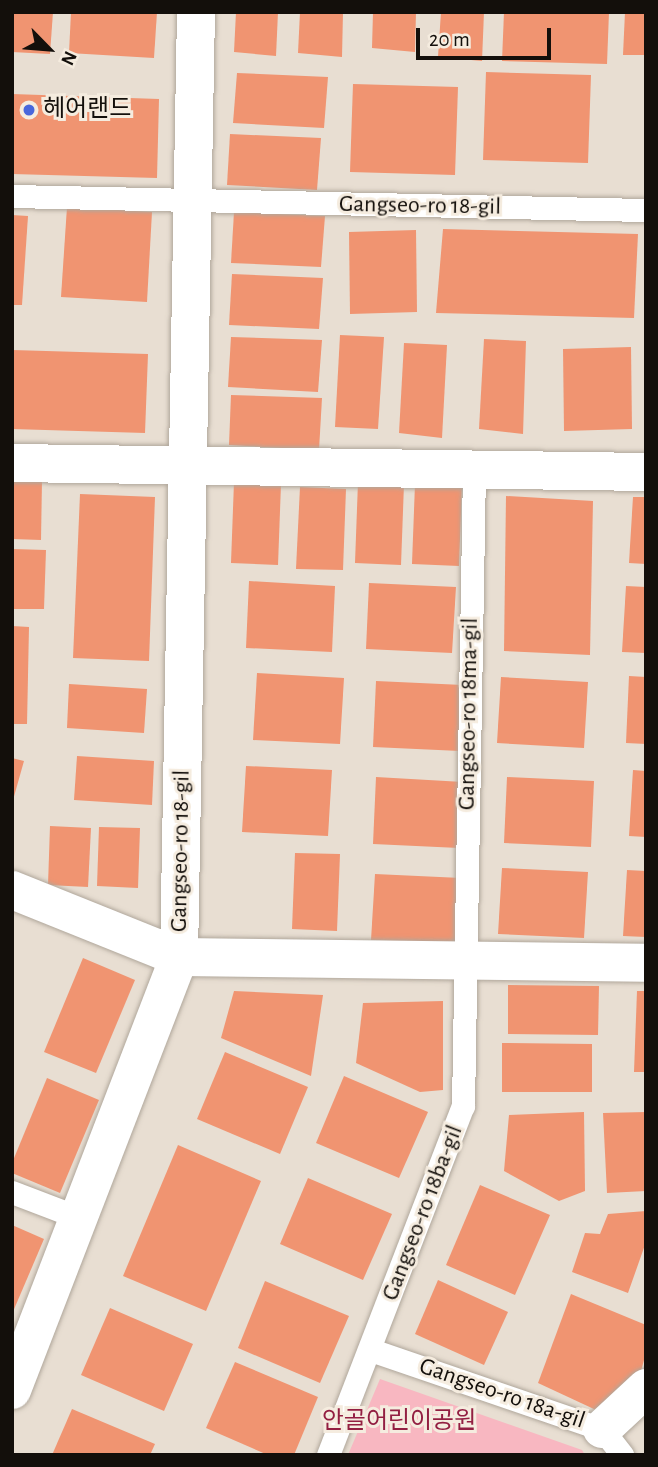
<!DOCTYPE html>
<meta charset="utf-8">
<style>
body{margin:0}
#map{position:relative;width:658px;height:1467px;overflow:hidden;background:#e8ded2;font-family:"Alegreya Sans","Noto Sans KR",sans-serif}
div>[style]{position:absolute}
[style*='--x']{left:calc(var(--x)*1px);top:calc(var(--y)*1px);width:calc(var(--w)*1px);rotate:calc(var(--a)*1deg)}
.green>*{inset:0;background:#f8b7c1}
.building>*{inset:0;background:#f09471}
.roads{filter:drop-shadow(0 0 2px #b0a79b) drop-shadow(0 0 2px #b0a79b)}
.service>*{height:23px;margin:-11.5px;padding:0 11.5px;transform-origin:11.5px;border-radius:11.5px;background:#fff}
.minor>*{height:38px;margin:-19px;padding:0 19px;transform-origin:19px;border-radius:19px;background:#fff}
.dots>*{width:19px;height:19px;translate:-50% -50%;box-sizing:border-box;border:4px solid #f5ecdf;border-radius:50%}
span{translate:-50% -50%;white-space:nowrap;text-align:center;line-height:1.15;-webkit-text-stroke:6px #f5ecdf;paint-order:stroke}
.poi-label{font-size:24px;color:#130f0b}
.left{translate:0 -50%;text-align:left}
.street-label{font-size:24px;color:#130f0b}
.park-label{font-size:24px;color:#931f42}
.frame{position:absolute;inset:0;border:14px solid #130f0b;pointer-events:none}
.north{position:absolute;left:14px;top:14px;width:70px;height:70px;-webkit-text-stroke:5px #f5ecdf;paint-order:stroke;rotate:115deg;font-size:19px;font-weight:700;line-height:28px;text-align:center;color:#130f0b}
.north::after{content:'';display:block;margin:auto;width:24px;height:32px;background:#130f0b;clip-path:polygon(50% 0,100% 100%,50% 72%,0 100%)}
.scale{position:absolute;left:416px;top:28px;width:135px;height:32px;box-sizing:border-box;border:4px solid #130f0b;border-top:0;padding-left:9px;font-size:21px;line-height:24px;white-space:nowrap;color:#130f0b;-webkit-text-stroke:5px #f5ecdf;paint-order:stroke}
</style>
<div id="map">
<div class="green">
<i style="clip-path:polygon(380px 1379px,582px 1450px,585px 1455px,348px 1455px)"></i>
</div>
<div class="building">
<i style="clip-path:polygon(12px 12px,53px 12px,50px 54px,12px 52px)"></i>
<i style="clip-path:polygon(71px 12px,157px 12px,154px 58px,69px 53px)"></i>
<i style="clip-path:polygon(236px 12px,278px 12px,276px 56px,234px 52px)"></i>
<i style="clip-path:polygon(300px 12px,343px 12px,342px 57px,298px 53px)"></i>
<i style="clip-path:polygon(373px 12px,416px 12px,415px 52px,372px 48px)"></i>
<i style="clip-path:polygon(441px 12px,484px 12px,482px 61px,438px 57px)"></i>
<i style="clip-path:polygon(504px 12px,609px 12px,607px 64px,502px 61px)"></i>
<i style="clip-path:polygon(625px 12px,646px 12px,646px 55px,623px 55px)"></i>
<i style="clip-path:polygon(486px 72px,591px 75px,588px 163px,483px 160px)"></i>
<i style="clip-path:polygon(237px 73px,328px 77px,324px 128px,233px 123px)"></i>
<i style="clip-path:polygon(353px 84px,458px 87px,455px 175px,350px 172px)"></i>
<i style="clip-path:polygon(12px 94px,159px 99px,157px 178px,12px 174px)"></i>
<i style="clip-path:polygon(230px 134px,321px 138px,317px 190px,227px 185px)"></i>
<i style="clip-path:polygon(67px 207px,152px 212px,147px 302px,61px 297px)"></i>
<i style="clip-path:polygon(234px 212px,325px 216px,321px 267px,231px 263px)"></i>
<i style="clip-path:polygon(12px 215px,28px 216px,22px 305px,12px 305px)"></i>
<i style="clip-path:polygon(443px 229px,638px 234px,634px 318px,436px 313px)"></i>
<i style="clip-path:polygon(416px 230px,417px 312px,350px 314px,349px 232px)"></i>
<i style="clip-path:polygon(232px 274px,323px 278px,319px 329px,229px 325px)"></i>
<i style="clip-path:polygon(340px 335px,384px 337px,378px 429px,335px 427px)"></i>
<i style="clip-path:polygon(231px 337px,322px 340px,318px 392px,228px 387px)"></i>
<i style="clip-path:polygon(484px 339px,526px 341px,523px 434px,479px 429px)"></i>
<i style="clip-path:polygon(404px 343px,447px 345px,442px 438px,399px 433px)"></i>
<i style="clip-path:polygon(631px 347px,632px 429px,564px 431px,563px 349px)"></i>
<i style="clip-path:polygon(12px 350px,148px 354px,145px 433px,12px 429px)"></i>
<i style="clip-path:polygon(231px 395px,322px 398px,319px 450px,229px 445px)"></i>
<i style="clip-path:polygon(12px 480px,42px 480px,41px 540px,12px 539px)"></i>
<i style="clip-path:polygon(234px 482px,281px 484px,278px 565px,231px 563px)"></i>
<i style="clip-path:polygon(358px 482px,404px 484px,401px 565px,355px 563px)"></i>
<i style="clip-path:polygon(415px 484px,462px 485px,459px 566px,412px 564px)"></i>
<i style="clip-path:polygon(300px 487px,346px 489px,343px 570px,296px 569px)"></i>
<i style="clip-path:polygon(80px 494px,155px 497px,149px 661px,73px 658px)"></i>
<i style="clip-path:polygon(506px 496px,593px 501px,590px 655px,504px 651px)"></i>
<i style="clip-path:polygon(633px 497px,646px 497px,646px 564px,629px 563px)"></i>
<i style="clip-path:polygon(12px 549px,46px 550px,44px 609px,12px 609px)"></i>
<i style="clip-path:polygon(249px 581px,335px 586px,332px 652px,246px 648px)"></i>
<i style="clip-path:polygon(369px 583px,456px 587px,452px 653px,366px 649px)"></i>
<i style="clip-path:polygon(626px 586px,646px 587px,646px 653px,622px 652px)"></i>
<i style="clip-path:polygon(12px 626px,29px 627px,27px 724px,12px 724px)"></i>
<i style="clip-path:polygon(257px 673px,344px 678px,340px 744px,253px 740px)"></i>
<i style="clip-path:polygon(629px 676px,646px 677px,646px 744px,626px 743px)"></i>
<i style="clip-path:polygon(501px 677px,588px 682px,584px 748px,497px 743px)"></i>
<i style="clip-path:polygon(376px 681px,463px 685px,460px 751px,373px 747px)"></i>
<i style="clip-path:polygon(69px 684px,147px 689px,144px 733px,67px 728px)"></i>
<i style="clip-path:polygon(77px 756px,154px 761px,152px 805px,74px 800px)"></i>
<i style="clip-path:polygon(12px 758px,24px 761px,13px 800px,12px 800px)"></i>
<i style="clip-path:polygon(246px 766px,332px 770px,328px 836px,242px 832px)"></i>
<i style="clip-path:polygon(633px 770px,646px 771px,646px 837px,629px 836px)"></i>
<i style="clip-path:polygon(376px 777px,463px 782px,459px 848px,373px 844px)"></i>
<i style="clip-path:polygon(507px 777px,594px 781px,591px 847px,504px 843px)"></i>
<i style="clip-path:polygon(50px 826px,91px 828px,88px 887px,48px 885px)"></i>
<i style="clip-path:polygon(99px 827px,140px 828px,138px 888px,97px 886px)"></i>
<i style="clip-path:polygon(295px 853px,340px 854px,337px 931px,292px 929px)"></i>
<i style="clip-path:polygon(502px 868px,588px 872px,584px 938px,498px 934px)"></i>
<i style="clip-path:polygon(627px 870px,646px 871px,646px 937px,623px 936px)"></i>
<i style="clip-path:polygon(375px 874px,461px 878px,458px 944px,371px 940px)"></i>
<i style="clip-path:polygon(83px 958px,135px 980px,96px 1073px,44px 1052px)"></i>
<i style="clip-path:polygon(508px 985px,599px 986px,598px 1035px,508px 1034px)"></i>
<i style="clip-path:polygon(234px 991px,323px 995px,311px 1076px,221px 1038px)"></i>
<i style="clip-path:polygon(637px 991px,646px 991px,646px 1072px,634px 1072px)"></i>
<i style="clip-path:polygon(443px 1001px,443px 1090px,420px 1092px,356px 1063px,363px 1003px)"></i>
<i style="clip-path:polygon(502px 1043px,592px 1044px,592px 1092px,502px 1092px)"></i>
<i style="clip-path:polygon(225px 1052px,308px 1087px,280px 1154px,197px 1119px)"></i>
<i style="clip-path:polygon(344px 1076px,428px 1112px,399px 1178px,316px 1143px)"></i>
<i style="clip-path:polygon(47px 1078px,99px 1100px,60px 1193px,12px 1173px,12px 1163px)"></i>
<i style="clip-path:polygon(584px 1112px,585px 1191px,559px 1201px,504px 1171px,509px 1115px)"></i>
<i style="clip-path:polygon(646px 1112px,646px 1191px,607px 1193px,603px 1113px)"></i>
<i style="clip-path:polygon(178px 1145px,261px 1181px,206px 1311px,123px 1276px)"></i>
<i style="clip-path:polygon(308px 1178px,392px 1214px,363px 1280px,280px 1244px)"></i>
<i style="clip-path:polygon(480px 1185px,550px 1215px,515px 1295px,446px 1265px)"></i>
<i style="clip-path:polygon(646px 1211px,646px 1242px,628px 1293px,572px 1272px,585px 1233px,600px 1234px,608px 1214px)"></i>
<i style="clip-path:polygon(12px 1225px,44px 1239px,12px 1314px)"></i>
<i style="clip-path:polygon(438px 1280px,508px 1312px,484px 1365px,415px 1334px)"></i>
<i style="clip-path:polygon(265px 1281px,349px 1316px,320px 1383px,238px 1348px)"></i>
<i style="clip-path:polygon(571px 1294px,646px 1325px,646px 1353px,639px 1378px,596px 1410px,538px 1383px)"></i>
<i style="clip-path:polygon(110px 1308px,193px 1344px,164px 1411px,81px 1375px)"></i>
<i style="clip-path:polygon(235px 1362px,318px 1397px,294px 1455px,268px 1455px,206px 1428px)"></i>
<i style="clip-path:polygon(72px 1409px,155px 1444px,150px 1455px,52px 1455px)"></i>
</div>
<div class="roads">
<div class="service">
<i style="--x:12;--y:196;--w:634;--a:1.27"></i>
<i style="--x:12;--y:1192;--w:73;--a:20.9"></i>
<i style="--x:371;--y:1350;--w:244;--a:18.9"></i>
<i style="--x:602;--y:1429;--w:33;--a:52"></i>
<i style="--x:328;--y:1455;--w:374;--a:-68.9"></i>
<i style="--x:463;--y:1106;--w:638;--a:-89.01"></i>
</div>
<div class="minor">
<i style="--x:12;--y:463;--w:634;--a:0.81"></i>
<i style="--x:12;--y:890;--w:180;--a:21.9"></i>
<i style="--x:179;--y:957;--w:467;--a:0.7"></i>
<i style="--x:12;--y:1390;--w:464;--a:-68.9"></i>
<i style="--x:179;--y:957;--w:945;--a:-88.97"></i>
<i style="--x:602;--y:1429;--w:60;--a:-43"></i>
</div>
</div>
<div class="dots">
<i style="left:29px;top:110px;background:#4967db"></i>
</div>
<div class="poi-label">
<span class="left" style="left:43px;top:110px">헤어랜드</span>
</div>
<div class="street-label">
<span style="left:420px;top:206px;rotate:1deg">Gangseo-ro 18-gil</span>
<span style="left:469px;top:714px;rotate:-89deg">Gangseo-ro 18ma-gil</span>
<span style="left:181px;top:851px;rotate:-89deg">Gangseo-ro 18-gil</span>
<span style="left:423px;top:1213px;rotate:-69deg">Gangseo-ro 18ba-gil</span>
<span style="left:502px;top:1394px;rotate:19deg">Gangseo-ro 18a-gil</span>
</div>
<div class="park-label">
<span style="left:399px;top:1422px">안골어린이공원</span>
</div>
<div class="frame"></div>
<div class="north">N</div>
<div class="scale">20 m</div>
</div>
